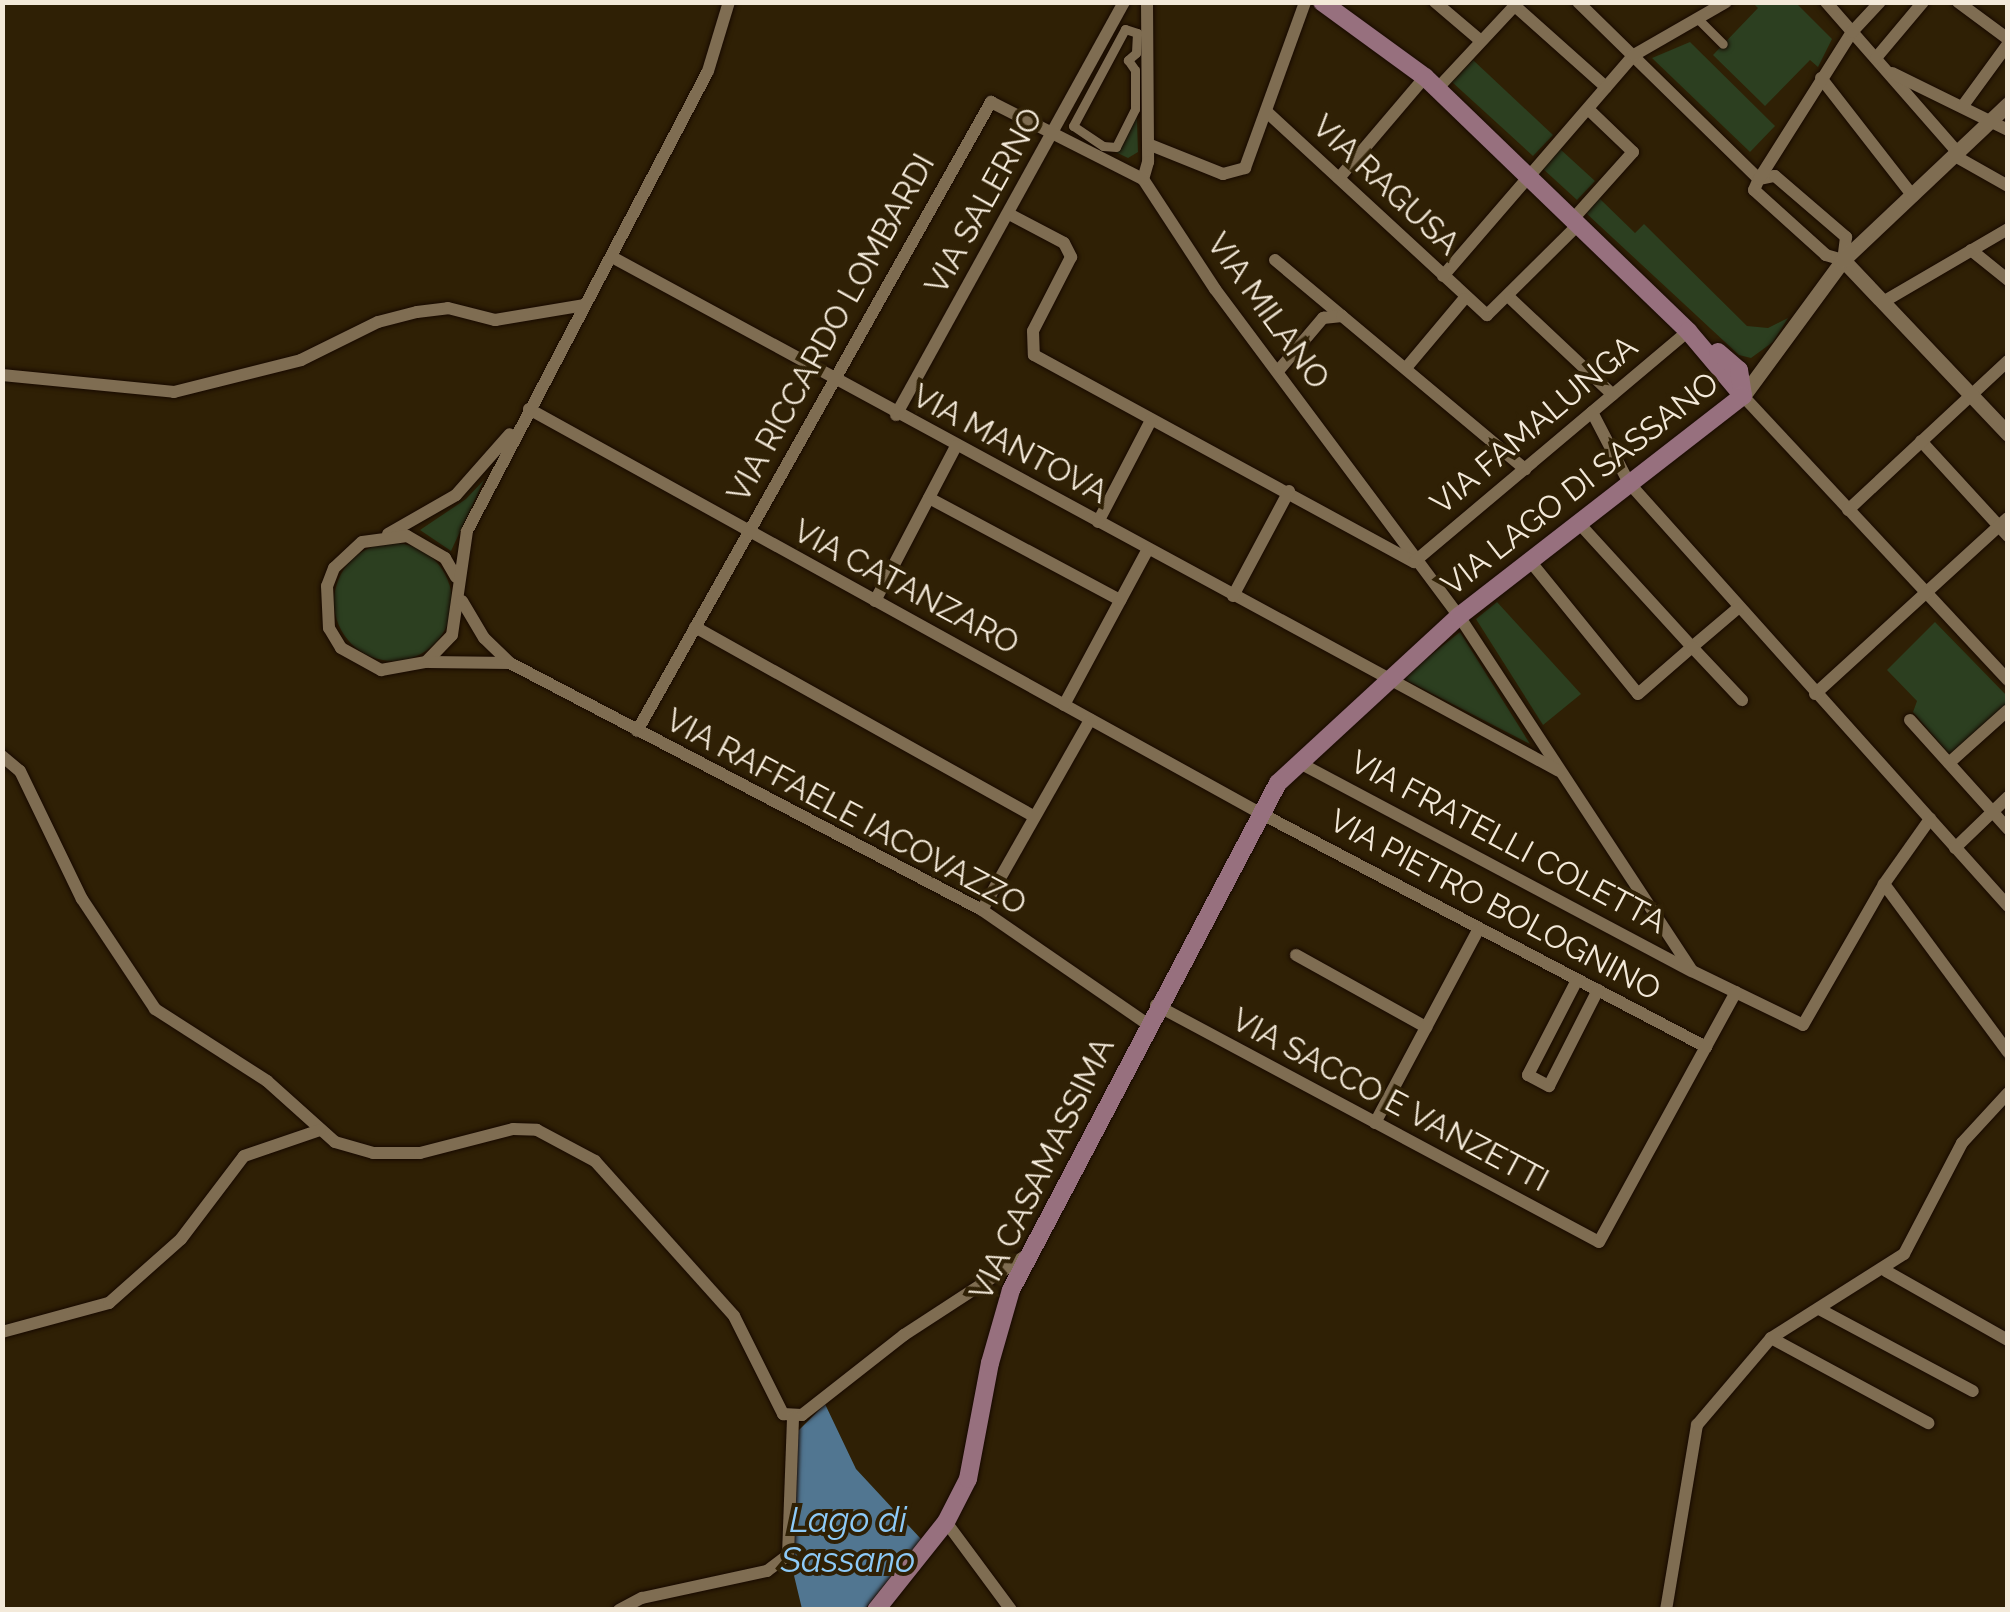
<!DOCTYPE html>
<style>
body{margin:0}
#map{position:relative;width:2010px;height:1612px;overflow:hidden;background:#2f2005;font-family:Raleway,sans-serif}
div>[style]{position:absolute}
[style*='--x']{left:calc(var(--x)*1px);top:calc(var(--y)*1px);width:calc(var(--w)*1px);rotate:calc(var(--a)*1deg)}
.green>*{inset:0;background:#2c3f20}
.round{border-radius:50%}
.water>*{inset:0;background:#517691}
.roads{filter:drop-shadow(0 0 2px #170900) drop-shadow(0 0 2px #170900)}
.pedestrian>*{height:9px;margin:-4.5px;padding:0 4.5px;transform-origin:4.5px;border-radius:4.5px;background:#7f6d52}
.minor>*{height:12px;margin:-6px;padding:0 6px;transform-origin:6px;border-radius:6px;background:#7f6d52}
.tertiary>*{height:15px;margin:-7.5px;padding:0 7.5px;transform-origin:7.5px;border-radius:7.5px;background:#7f6d52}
.secondary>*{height:18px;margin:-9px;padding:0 9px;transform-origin:9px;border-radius:9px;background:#97707e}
span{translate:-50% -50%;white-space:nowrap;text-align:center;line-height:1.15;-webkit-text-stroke:8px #2f2005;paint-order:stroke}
.street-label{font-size:32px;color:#f3e9d9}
.water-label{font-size:35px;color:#8dcaf7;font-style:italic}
.frame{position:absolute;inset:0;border:5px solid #f3e9d9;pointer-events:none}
</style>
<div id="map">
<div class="green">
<i style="clip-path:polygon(1753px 3px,1796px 3px,1832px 39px,1818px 67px,1810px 60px,1765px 106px,1713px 55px,1758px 8px)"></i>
<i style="clip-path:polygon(1690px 42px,1775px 126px,1750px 152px,1652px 58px)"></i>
<i style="clip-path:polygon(1473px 60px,1553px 135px,1533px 156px,1452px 82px)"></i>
<i style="clip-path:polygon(1136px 88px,1138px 152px,1128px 158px,1103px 146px,1115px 146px,1135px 110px)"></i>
<i style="clip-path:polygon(1560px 149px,1595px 181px,1577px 200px,1542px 168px)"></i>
<i style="clip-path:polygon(1599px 198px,1635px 233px,1644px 224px,1747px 326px,1768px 328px,1788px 318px,1773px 342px,1751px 358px,1739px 355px,1586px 213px)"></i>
<i style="clip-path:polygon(484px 480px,451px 551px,420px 530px,466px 499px)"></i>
<i class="round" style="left:334px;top:543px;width:118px;height:118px"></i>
<i style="clip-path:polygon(1497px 602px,1581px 694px,1543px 725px,1476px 619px)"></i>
<i style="clip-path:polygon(1935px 622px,2007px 696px,2007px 703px,1950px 755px,1913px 712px,1917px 701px,1887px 670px)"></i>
<i style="clip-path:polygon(1460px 632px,1530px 744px,1402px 678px)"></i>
</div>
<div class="water">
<i style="clip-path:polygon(825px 1404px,856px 1469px,921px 1539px,865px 1609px,802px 1609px,791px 1563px,796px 1433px)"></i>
</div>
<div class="roads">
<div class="pedestrian">
<i style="--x:1698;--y:19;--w:35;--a:45"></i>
<i style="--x:1125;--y:29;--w:13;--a:18"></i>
<i style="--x:1137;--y:33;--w:20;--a:93"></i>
<i style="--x:1136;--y:53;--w:11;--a:139"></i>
<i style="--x:1128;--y:60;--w:12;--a:55"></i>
<i style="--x:1135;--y:70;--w:39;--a:90"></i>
<i style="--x:1135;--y:109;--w:42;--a:116.6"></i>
<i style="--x:1116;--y:147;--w:13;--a:-176"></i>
<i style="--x:1103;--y:146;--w:36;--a:-146"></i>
<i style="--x:1073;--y:126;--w:110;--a:-61.8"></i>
</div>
<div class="minor">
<i style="--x:1147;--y:2;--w:160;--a:89.6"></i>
<i style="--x:1148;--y:162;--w:18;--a:106"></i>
<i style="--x:1143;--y:179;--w:131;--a:56.8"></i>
<i style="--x:1215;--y:289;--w:408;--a:53.3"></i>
<i style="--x:1459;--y:616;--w:425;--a:56.7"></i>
<i style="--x:1692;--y:971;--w:123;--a:25.9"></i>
<i style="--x:1803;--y:1025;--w:163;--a:-60.1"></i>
<i style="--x:1884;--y:884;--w:80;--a:-54.7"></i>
<i style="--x:1435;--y:2;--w:60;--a:40.3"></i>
<i style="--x:1578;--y:2;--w:253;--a:44.4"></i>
<i style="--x:1826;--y:2;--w:201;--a:48.8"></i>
<i style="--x:1958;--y:2;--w:62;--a:36.5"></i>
<i style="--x:1515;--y:6;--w:122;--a:41.7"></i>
<i style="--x:1876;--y:58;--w:73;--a:-50"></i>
<i style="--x:1892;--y:73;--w:129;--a:26.2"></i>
<i style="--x:1821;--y:78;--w:150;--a:52.1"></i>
<i style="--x:1437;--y:89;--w:119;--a:-47"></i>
<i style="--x:1962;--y:107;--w:78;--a:-53.9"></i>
<i style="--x:1268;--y:113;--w:298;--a:42.7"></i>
<i style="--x:1487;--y:315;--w:129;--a:-44.7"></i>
<i style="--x:1148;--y:144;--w:81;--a:21.8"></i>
<i style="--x:1223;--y:174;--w:23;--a:-15"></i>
<i style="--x:1245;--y:168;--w:177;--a:-70.1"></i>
<i style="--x:1955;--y:156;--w:61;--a:29.5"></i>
<i style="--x:1339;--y:178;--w:133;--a:-49.6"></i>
<i style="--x:1759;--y:179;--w:16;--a:-11"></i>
<i style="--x:1775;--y:176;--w:94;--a:40.7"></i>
<i style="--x:1846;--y:237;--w:23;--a:97"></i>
<i style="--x:1843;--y:260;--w:18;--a:-164"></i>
<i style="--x:1826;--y:255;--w:97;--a:-137.9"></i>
<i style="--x:1754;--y:190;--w:12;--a:-66"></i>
<i style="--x:1759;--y:179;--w:174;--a:-57.7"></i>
<i style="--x:1852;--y:32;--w:41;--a:-47"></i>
<i style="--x:1009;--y:214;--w:62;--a:27.8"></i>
<i style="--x:1064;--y:243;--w:16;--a:63"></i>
<i style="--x:1071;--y:257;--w:83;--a:117.2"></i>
<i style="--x:1033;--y:331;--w:24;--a:88"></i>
<i style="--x:1034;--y:355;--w:433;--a:28.6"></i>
<i style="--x:1414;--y:562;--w:358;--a:-40.1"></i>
<i style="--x:1573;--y:219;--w:90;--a:-48.2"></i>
<i style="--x:1633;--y:152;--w:62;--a:-136.3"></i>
<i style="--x:1971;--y:250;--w:48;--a:39"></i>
<i style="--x:612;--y:257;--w:1077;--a:28.49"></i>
<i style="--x:1275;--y:260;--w:87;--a:39.9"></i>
<i style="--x:1443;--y:276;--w:292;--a:-49.2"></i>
<i style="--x:1634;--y:55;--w:106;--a:-29.9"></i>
<i style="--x:1510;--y:298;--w:141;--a:43.3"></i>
<i style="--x:1883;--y:302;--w:145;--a:-30.3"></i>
<i style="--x:1406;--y:368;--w:90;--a:-50"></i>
<i style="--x:1278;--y:371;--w:70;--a:-49.7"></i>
<i style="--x:1323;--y:318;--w:19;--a:-6"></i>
<i style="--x:1342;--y:316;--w:239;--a:39.9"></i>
<i style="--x:2;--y:375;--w:173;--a:5.6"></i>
<i style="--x:174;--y:392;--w:131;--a:-14.1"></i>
<i style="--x:301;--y:360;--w:86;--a:-26.3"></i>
<i style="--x:378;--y:322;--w:40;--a:-14.4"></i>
<i style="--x:417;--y:312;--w:31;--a:-7"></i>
<i style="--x:448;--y:308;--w:49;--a:14.3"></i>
<i style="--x:495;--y:320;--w:91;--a:-9.5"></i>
<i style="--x:1743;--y:396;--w:388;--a:47"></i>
<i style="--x:529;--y:409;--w:833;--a:28.93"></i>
<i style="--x:1258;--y:812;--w:506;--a:27.68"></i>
<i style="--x:1592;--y:412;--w:80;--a:62.5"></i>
<i style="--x:1629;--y:483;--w:568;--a:48.14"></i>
<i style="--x:896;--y:415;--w:472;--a:-61.1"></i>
<i style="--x:1921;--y:441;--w:129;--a:47.5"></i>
<i style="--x:929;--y:498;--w:217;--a:28.1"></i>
<i style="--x:1848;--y:510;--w:219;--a:-43"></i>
<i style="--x:1098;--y:522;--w:115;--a:-62.5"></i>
<i style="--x:388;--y:534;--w:78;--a:-29.8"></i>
<i style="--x:456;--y:495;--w:81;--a:-48.5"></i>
<i style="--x:1530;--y:561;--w:171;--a:50.9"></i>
<i style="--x:1638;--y:694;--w:72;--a:-41"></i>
<i style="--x:1692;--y:647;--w:169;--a:-132.4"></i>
<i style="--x:456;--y:577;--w:22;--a:-120"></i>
<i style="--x:445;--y:558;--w:44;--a:-149.9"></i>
<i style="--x:407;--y:536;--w:45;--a:172.4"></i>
<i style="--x:362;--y:542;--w:38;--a:137"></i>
<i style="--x:334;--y:568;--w:19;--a:111"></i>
<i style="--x:327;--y:586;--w:42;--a:87.3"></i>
<i style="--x:329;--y:628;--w:23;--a:59"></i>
<i style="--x:341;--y:648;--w:46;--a:28.8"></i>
<i style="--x:381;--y:670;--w:46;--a:-10.1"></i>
<i style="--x:426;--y:662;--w:37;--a:-46"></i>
<i style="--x:452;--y:635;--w:105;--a:-81.8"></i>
<i style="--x:467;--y:531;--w:519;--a:-62.35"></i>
<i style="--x:708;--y:71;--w:72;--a:-73.1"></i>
<i style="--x:1233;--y:596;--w:119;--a:-61.9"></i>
<i style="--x:875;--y:601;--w:175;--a:-62.4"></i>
<i style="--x:1738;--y:608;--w:60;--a:139.7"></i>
<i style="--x:1692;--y:647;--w:73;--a:46.7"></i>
<i style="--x:695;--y:627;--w:389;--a:29.2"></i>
<i style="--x:429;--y:662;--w:81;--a:0.7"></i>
<i style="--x:510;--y:663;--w:36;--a:-136"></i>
<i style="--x:484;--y:638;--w:43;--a:-120.7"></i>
<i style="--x:510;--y:663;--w:533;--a:27.62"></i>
<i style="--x:982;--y:910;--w:201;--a:34.6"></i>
<i style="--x:1815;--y:694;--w:261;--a:-42.4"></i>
<i style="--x:1064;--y:705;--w:177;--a:-61.7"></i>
<i style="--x:1910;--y:720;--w:147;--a:48"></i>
<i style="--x:637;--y:731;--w:722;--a:-60.63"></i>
<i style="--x:991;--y:102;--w:170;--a:26.9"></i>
<i style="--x:2;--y:756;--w:23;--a:40"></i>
<i style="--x:20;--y:771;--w:142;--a:64.2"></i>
<i style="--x:82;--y:899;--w:132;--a:56.4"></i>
<i style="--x:155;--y:1009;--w:133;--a:32.7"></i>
<i style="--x:267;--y:1081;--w:91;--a:41.9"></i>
<i style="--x:335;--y:1142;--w:40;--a:16"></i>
<i style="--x:373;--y:1153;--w:47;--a:0"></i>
<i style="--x:420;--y:1153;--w:96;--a:-14.5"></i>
<i style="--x:513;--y:1129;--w:24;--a:2"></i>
<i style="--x:537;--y:1130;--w:66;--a:28.1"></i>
<i style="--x:595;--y:1161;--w:208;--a:48.1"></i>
<i style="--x:734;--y:1316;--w:110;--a:63.4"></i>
<i style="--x:783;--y:1414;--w:19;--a:3"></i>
<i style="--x:802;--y:1415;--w:130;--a:-38.1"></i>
<i style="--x:904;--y:1335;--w:154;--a:-33.1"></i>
<i style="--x:1298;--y:762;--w:444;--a:28"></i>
<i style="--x:1949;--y:763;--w:79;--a:-41.9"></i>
<i style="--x:1955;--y:848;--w:74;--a:-43.9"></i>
<i style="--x:1884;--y:884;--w:209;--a:53.6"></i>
<i style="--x:982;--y:910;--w:219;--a:-60.4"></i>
<i style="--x:1296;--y:955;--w:149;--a:29"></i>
<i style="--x:1577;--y:980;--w:107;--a:117.3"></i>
<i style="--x:1528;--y:1075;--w:24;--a:28"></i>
<i style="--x:1549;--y:1086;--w:108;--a:-63"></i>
<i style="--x:1156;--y:1005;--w:502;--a:28.15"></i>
<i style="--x:1599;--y:1242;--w:285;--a:-61.3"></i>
<i style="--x:1375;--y:1123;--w:221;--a:-61.9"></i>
<i style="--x:1886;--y:1271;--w:140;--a:29.5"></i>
<i style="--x:1821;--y:1310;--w:172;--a:28.1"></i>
<i style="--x:2;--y:1332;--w:111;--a:-15.2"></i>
<i style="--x:109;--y:1303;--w:96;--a:-41.6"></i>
<i style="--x:181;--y:1239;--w:104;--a:-52.8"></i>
<i style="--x:244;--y:1156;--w:80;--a:-18.9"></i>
<i style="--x:1771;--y:1338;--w:179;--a:28.4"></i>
<i style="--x:946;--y:1522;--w:109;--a:53.5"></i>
<i style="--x:619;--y:1610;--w:26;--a:-28"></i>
<i style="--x:642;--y:1598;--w:128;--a:-12.2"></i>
<i style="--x:767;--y:1571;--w:26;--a:-37"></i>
<i style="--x:788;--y:1555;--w:138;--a:-87.9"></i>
<i style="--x:1666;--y:1610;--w:188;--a:-80.5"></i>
<i style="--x:1697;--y:1425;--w:114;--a:-49.6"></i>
<i style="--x:1771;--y:1338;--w:157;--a:-32.3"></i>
<i style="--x:1904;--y:1254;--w:125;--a:-62.4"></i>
<i style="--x:1962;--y:1143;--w:68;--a:-47.4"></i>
</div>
<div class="tertiary">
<i style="--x:1843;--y:260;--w:240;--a:46.5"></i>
<i style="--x:1743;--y:396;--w:169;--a:-53.7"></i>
<i style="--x:1843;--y:260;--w:227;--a:-43.4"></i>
</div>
<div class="secondary">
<i style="--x:1322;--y:2;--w:127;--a:36.1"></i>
<i style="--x:1425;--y:77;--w:366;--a:44"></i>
<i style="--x:1688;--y:331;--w:85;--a:49.8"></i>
<i style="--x:1718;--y:352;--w:28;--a:41"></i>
<i style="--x:1739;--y:370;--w:26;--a:81"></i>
<i style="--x:876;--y:1610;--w:112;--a:-51.5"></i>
<i style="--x:946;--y:1522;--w:48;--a:-62.9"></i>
<i style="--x:968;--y:1479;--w:118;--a:-79.3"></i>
<i style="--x:990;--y:1363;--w:76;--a:-74"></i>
<i style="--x:1011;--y:1290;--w:573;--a:-62.23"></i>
<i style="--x:1278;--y:783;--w:246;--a:-42.7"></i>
<i style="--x:1459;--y:616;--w:359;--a:-37.8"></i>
</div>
</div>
<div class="street-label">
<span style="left:1386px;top:185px;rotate:43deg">VIA RAGUSA</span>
<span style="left:984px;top:201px;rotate:-61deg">VIA SALERNO</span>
<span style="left:1268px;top:311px;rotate:54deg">VIA MILANO</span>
<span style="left:831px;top:328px;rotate:-61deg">VIA RICCARDO LOMBARDI</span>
<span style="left:1534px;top:425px;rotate:-40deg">VIA FAMALUNGA</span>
<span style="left:1010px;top:444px;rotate:28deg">VIA MANTOVA</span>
<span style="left:1580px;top:484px;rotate:-38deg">VIA LAGO DI SASSANO</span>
<span style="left:906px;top:587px;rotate:28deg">VIA CATANZARO</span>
<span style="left:846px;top:812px;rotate:28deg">VIA RAFFAELE IACOVAZZO</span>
<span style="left:1508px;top:842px;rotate:28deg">VIA FRATELLI COLETTA</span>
<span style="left:1495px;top:905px;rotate:28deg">VIA PIETRO BOLOGNINO</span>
<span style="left:1390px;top:1100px;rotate:28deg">VIA SACCO E VANZETTI</span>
<span style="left:1042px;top:1169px;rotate:-64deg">VIA CASAMASSIMA</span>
</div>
<div class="water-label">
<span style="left:848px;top:1540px">Lago di<br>Sassano</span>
</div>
<div class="frame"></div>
</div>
